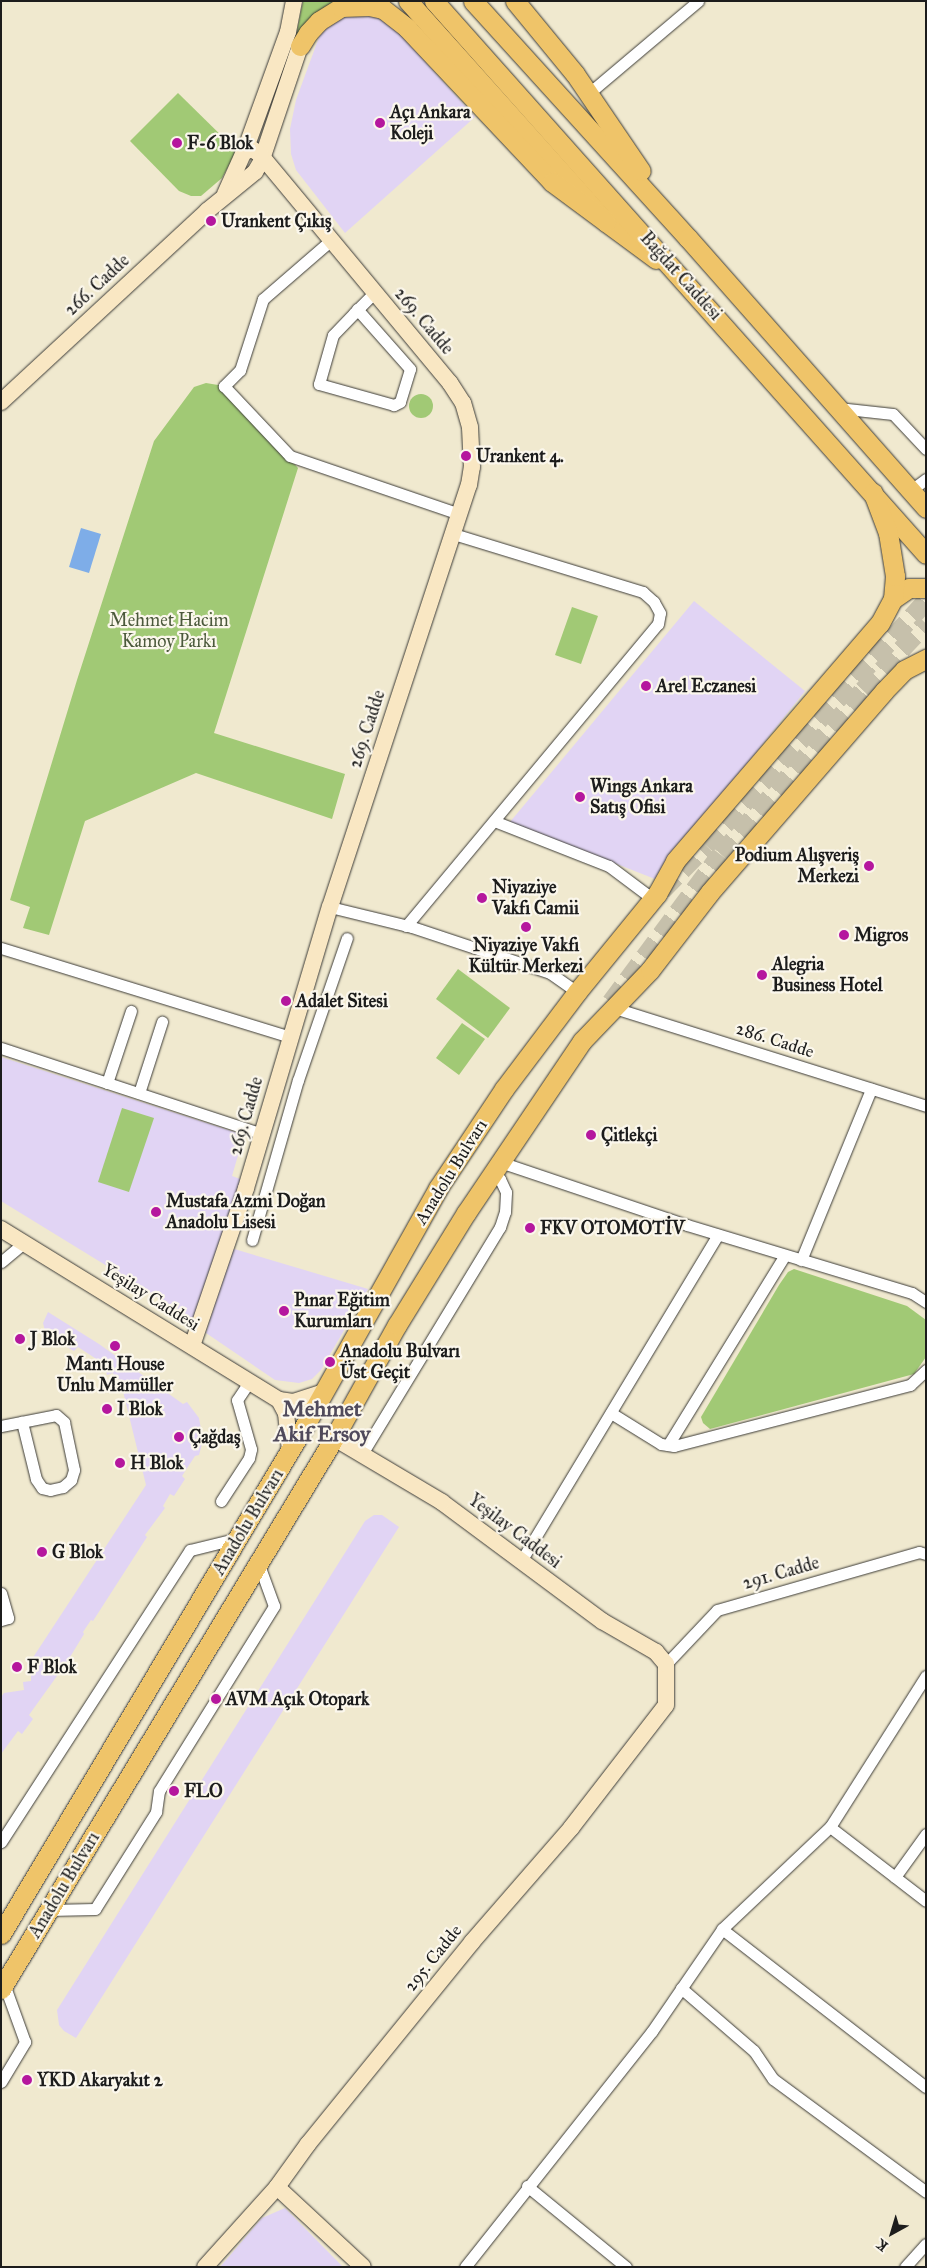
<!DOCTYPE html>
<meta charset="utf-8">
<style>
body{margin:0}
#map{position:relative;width:927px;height:2268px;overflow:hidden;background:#f0e9cf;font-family:"IM FELL Great Primer",serif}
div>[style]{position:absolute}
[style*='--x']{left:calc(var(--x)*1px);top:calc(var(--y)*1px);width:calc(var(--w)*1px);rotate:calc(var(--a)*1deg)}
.built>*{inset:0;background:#e1d4f4}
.green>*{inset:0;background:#a1c975}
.round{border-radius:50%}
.water>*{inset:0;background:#7eade8}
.primary-tunnel>*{height:19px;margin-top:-9.5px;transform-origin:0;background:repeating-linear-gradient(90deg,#c6c0ab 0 19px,transparent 0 28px)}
.roads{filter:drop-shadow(0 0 1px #3c3b37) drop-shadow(0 0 1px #3c3b37)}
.street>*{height:11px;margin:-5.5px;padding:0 5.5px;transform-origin:5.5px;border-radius:5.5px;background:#fff}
.secondary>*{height:16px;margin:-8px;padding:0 8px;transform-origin:8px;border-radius:8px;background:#f9e7c3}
.primary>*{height:19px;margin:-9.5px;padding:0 9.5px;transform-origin:9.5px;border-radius:9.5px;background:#efc469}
.dots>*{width:14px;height:14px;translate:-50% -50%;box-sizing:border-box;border:2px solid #fbf7ec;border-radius:50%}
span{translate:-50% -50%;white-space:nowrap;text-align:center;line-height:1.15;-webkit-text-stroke:4.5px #fbf7ec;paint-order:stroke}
.poi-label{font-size:18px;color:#1c1c1c;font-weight:700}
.left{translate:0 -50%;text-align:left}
.right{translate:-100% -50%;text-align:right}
.street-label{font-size:18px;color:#1c1c1c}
.park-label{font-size:18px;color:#4b593b}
.district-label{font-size:22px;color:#504a5b;font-weight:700}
.frame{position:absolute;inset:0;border:2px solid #1c1c1c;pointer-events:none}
.north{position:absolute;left:867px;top:2208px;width:50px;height:50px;-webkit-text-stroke:4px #fbf7ec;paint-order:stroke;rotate:219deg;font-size:14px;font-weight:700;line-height:20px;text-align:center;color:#1c1c1c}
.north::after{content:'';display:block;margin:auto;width:18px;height:22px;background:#1c1c1c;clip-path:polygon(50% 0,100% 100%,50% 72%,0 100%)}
</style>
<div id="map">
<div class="built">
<i style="clip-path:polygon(365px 12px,391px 24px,475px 117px,345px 233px,296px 170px,291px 154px,290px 129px,296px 100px,322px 29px,336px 17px)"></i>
<i style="clip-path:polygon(694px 601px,805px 691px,655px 879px,510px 822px)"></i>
<i style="clip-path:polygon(1px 1057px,244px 1135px,232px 1176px,243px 1180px,195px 1320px,1px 1201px)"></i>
<i style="clip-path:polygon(231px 1248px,368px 1289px,321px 1370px,312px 1379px,299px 1383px,275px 1380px,206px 1333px)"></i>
<i style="clip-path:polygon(48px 1312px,99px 1344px,183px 1404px,187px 1402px,199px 1418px,203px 1440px,199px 1455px,195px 1456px,182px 1476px,185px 1479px,174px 1496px,170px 1494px,163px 1506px,165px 1508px,145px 1535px,147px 1537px,93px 1621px,91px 1620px,83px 1632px,84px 1634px,67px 1662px,29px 1715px,33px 1719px,22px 1734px,18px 1731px,1px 1754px,1px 1697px,4px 1693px,24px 1690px,23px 1682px,31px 1681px,31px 1675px,34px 1674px,32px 1659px,146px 1485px,120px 1379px,115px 1380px,113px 1373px,107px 1375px,104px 1364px,78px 1347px,74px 1351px,46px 1335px,43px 1323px)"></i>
<i style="clip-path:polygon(374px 1515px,382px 1515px,399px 1527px,76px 2038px,64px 2031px,59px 2025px,57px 2010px,365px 1521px)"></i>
<i style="clip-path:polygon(285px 2208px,343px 2267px,220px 2267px,262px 2218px)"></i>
</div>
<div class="green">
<i style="clip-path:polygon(303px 1px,345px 1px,296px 36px)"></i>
<i style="clip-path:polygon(178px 93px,235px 149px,234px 156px,222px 178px,201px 196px,191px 196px,179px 191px,130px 141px)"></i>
<i style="clip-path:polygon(206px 383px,224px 386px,298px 468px,214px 733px,345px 774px,332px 819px,196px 773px,85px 821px,49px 935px,23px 928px,30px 907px,10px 900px,77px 680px,154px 441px,194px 387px)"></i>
<i class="round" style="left:409px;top:394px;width:24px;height:24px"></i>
<i style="clip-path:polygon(572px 607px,598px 616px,581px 664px,555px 655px)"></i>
<i style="clip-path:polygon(458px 969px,510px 1008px,488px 1038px,436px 999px)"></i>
<i style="clip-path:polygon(462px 1023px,485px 1039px,459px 1075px,436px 1058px)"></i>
<i style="clip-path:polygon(122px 1108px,154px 1118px,129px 1192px,98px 1182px)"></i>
<i style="clip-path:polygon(794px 1269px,907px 1306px,926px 1320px,926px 1357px,914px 1374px,710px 1429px,703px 1423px,701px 1417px,779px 1285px,788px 1272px)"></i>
</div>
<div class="water">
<i style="clip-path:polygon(81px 528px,101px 534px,89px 573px,69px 567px)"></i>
</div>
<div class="primary-tunnel">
<i style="--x:662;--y:890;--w:63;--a:-45.6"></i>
<i style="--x:706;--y:845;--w:329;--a:-48"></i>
<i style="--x:611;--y:1002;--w:184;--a:-53.4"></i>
<i style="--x:721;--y:854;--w:217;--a:-49.1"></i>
<i style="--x:863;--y:690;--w:92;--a:-46.8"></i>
</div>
<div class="roads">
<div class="street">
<i style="--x:588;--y:94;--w:144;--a:-40.2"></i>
<i style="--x:330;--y:241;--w:89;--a:139.1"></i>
<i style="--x:263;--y:299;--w:75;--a:107.9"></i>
<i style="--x:240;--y:370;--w:23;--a:135"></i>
<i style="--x:224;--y:386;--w:96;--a:46.7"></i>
<i style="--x:290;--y:456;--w:179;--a:18.9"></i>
<i style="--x:357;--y:309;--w:80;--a:48.5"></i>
<i style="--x:410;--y:369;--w:34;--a:107"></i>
<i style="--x:400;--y:402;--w:7;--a:153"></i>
<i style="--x:394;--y:405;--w:78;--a:-164.4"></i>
<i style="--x:319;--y:384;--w:51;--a:-74.1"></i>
<i style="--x:333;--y:335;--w:30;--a:-46"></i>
<i style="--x:354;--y:313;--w:28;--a:-45"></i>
<i style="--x:838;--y:408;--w:55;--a:6.2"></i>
<i style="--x:893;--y:414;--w:48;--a:46.7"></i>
<i style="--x:918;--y:485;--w:10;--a:-37"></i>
<i style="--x:494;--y:821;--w:123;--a:21.4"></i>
<i style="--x:609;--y:866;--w:55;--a:36.9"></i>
<i style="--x:330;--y:907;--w:84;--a:13.7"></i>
<i style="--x:412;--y:927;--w:145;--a:18.4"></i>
<i style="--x:550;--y:973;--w:33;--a:35"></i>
<i style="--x:406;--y:926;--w:393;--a:-50.2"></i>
<i style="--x:658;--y:624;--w:11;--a:-80"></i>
<i style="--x:660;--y:613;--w:13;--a:-119"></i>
<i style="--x:654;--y:602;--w:15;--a:-138"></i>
<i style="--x:643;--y:592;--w:199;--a:-163"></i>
<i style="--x:1;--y:948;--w:302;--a:17.1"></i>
<i style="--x:614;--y:1008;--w:327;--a:17.4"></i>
<i style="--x:1;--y:1048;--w:275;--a:18.2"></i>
<i style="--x:107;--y:1083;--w:76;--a:-71.6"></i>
<i style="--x:139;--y:1093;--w:75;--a:-72.1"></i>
<i style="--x:500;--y:1162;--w:197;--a:18.6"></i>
<i style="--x:687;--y:1225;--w:235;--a:16.8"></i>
<i style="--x:912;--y:1293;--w:17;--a:33"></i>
<i style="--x:252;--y:1240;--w:166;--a:-74"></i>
<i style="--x:298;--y:1080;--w:150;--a:-71"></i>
<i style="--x:801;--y:1260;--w:185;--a:-67.7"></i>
<i style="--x:1;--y:1262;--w:30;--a:-40"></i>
<i style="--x:611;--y:1413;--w:59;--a:31.8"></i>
<i style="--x:661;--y:1444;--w:13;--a:9"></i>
<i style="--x:674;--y:1446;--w:244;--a:-14.5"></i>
<i style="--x:910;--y:1385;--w:22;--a:-43"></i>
<i style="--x:1;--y:1426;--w:56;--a:-11.3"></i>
<i style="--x:56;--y:1415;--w:11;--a:41"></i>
<i style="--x:64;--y:1422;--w:49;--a:78.2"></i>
<i style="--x:74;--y:1470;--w:10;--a:107"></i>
<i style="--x:71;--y:1480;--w:11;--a:139"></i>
<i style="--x:63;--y:1487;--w:13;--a:167"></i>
<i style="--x:50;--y:1490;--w:8;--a:-166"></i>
<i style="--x:42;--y:1488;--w:11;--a:-124"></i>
<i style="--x:36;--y:1479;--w:59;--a:-103.8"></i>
<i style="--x:668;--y:1445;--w:223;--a:-58.4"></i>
<i style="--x:362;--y:1454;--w:266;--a:-58.7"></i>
<i style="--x:500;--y:1227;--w:16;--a:-72"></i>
<i style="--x:505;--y:1212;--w:20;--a:-87"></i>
<i style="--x:506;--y:1192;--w:14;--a:-115"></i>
<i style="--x:500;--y:1179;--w:9;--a:-139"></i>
<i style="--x:221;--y:1501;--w:51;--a:-56.9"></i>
<i style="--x:249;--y:1458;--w:9;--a:-77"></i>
<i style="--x:251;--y:1449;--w:51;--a:-105.9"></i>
<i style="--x:237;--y:1400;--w:23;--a:-56"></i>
<i style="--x:521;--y:1561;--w:381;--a:-58.9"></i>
<i style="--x:1;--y:1593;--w:26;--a:74"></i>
<i style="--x:8;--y:1618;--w:7;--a:164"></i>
<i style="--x:666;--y:1664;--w:74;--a:-46.6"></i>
<i style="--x:717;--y:1610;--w:210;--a:-16"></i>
<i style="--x:919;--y:1552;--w:7;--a:16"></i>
<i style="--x:830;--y:1827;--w:121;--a:37.6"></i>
<i style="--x:1;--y:1842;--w:348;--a:-57.1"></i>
<i style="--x:190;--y:1550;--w:50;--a:-13.8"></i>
<i style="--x:895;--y:1877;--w:53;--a:-54.2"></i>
<i style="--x:49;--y:1910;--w:46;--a:-1.2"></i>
<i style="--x:95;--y:1909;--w:115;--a:-57.8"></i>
<i style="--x:156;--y:1812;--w:21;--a:-82"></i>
<i style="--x:159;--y:1791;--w:218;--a:-58.1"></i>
<i style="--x:274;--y:1606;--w:47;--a:-110"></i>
<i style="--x:722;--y:1929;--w:258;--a:37.8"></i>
<i style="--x:681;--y:1988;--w:96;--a:40.8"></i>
<i style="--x:754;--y:2051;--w:34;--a:56"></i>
<i style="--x:773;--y:2079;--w:190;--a:36.4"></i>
<i style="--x:1;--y:2082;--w:47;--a:-59"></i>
<i style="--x:25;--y:2042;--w:62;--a:-109.9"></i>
<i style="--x:527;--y:2186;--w:128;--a:39.3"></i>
<i style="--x:465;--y:2267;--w:301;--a:-51.6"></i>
<i style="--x:652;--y:2031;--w:124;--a:-55.5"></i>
<i style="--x:722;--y:1929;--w:149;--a:-43.4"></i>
<i style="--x:830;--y:1827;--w:179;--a:-57.6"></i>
<i style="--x:905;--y:2267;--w:31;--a:-48"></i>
</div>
<div class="secondary">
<i style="--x:225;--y:194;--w:54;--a:-65.8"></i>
<i style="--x:247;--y:145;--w:120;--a:-70.1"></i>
<i style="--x:288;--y:32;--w:32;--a:-79"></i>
<i style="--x:1;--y:402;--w:281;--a:-42.8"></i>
<i style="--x:207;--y:211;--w:62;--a:-39.1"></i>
<i style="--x:255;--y:172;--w:12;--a:-59"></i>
<i style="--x:261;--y:162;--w:122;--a:-71.4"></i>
<i style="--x:1;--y:1229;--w:326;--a:31.6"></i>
<i style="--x:279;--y:1400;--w:14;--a:8"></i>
<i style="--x:293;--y:1402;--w:33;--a:-18"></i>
<i style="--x:192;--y:1346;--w:167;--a:-71.1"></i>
<i style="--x:246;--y:1188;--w:293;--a:-73.4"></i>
<i style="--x:330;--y:907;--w:444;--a:-71.8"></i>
<i style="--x:469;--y:485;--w:18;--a:-81"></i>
<i style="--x:472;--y:467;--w:40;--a:-92.9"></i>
<i style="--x:470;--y:427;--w:25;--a:-106"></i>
<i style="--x:463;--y:403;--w:24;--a:-123"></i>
<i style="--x:450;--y:383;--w:296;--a:-129.7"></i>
<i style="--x:261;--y:155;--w:11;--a:-146"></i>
<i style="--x:252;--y:149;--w:9;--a:159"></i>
<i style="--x:279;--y:1400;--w:15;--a:62"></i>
<i style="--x:286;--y:1413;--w:38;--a:84"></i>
<i style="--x:277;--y:2187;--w:117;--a:42.9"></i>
<i style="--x:205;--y:2267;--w:108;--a:-48"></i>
<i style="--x:277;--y:2187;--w:53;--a:-54.2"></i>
<i style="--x:308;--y:2144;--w:260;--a:-50.9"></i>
<i style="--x:472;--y:1942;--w:151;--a:-49"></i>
<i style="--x:571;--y:1828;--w:155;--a:-52.3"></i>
<i style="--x:666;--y:1705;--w:41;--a:-90"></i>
<i style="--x:666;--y:1664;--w:16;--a:-130"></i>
<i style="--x:656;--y:1652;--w:62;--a:-150.1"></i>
<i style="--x:602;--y:1621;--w:199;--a:-143.4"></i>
<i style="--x:442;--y:1502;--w:126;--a:-149.3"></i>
</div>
<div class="primary">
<i style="--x:408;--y:1;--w:297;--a:48.1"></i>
<i style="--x:606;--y:222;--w:62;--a:36.5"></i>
<i style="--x:434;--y:1;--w:740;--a:48.34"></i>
<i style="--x:473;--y:1;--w:320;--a:47.8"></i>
<i style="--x:688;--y:238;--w:360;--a:48.6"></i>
<i style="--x:515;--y:1;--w:94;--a:50.6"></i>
<i style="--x:575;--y:74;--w:117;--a:55.8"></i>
<i style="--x:300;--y:46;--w:15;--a:-58"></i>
<i style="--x:308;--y:33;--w:16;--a:-47"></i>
<i style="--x:319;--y:21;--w:26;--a:-32"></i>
<i style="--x:341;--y:7;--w:28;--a:-2"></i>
<i style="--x:369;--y:6;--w:14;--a:12"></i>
<i style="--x:383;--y:9;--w:31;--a:38"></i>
<i style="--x:407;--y:28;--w:212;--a:46.7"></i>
<i style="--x:552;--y:182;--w:67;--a:36.5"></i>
<i style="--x:893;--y:599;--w:19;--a:-35"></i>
<i style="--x:909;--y:588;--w:17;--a:0"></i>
<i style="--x:1;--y:1934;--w:599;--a:-59.15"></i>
<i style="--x:308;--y:1420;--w:266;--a:-60.7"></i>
<i style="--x:438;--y:1188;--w:119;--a:-56.3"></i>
<i style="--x:504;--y:1089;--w:121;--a:-53"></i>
<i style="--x:577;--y:992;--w:127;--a:-50.8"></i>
<i style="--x:657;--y:894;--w:38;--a:-61"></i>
<i style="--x:675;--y:861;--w:314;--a:-49.3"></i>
<i style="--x:880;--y:623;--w:27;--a:-62"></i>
<i style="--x:893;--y:599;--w:23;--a:-85"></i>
<i style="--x:895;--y:576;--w:44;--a:-99.2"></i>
<i style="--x:888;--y:533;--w:43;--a:-110.6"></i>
<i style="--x:1;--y:1989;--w:644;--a:-58.85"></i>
<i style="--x:334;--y:1438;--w:129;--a:-60.9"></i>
<i style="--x:397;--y:1325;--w:132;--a:-58.4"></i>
<i style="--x:466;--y:1213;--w:207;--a:-56"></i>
<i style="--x:582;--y:1041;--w:98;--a:-46.2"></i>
<i style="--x:650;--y:970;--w:98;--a:-52.4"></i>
<i style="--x:710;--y:892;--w:266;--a:-49.1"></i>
<i style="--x:884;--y:691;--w:29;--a:-46"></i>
<i style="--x:904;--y:670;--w:25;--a:-27"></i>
</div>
</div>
<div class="dots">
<i style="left:380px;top:123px;background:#b5179e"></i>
<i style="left:177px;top:143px;background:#b5179e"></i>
<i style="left:211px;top:221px;background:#b5179e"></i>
<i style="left:466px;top:456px;background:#b5179e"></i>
<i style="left:646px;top:686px;background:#b5179e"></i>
<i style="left:580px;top:797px;background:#b5179e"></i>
<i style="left:869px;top:866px;background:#b5179e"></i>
<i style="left:482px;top:898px;background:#b5179e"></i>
<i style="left:526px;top:927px;background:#b5179e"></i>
<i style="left:844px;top:935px;background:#b5179e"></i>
<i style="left:762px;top:975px;background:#b5179e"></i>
<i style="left:286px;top:1001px;background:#b5179e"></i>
<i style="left:591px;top:1135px;background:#b5179e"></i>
<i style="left:156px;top:1212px;background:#b5179e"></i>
<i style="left:530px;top:1228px;background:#b5179e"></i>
<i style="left:284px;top:1311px;background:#b5179e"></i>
<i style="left:20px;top:1339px;background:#b5179e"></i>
<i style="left:115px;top:1346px;background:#b5179e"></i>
<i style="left:330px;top:1362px;background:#b5179e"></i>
<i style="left:107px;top:1409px;background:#b5179e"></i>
<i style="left:179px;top:1437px;background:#b5179e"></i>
<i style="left:120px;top:1463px;background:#b5179e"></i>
<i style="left:42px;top:1552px;background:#b5179e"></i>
<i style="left:17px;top:1667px;background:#b5179e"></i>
<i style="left:216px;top:1699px;background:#b5179e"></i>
<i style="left:174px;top:1791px;background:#b5179e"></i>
<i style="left:27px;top:2080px;background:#b5179e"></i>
</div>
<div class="poi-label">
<span class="left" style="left:390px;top:123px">Açı Ankara<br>Koleji</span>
<span class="left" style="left:187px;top:143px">F-6 Blok</span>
<span class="left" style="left:221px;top:221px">Urankent Çıkış</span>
<span class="left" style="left:476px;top:456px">Urankent 4.</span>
<span class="left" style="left:656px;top:686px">Arel Eczanesi</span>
<span class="left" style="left:590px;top:797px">Wings Ankara<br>Satış Ofisi</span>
<span class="right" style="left:859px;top:866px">Podium Alışveriş<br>Merkezi</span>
<span class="left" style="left:492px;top:898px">Niyaziye<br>Vakfı Camii</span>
<span class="left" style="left:854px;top:935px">Migros</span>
<span style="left:526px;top:956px">Niyaziye Vakfı<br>Kültür Merkezi</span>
<span class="left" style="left:772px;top:975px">Alegria<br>Business Hotel</span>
<span class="left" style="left:296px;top:1001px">Adalet Sitesi</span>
<span class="left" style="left:601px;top:1135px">Çitlekçi</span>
<span class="left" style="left:166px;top:1212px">Mustafa Azmi Doğan<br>Anadolu Lisesi</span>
<span class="left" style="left:540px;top:1228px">FKV OTOMOTİV</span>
<span class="left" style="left:294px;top:1311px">Pınar Eğitim<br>Kurumları</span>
<span class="left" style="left:30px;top:1339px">J Blok</span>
<span class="left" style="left:340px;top:1362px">Anadolu Bulvarı<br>Üst Geçit</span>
<span style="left:115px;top:1375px">Mantı House<br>Unlu Mamüller</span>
<span class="left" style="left:117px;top:1409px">I Blok</span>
<span class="left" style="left:189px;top:1437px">Çağdaş</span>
<span class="left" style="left:130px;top:1463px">H Blok</span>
<span class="left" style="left:52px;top:1552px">G Blok</span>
<span class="left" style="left:27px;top:1667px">F Blok</span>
<span class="left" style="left:226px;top:1699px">AVM Açık Otopark</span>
<span class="left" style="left:184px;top:1791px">FLO</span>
<span class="left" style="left:37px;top:2080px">YKD Akaryakıt 2</span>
</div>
<div class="street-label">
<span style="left:681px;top:276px;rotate:48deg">Bağdat Caddesi</span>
<span style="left:97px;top:285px;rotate:-43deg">266. Cadde</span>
<span style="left:424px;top:321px;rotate:50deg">269. Cadde</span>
<span style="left:367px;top:729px;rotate:-72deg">269. Cadde</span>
<span style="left:775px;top:1040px;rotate:18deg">286. Cadde</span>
<span style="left:246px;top:1116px;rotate:-74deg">269. Cadde</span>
<span style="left:451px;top:1172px;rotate:-58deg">Anadolu Bulvarı</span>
<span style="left:151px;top:1297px;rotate:32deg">Yeşilay Caddesi</span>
<span style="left:248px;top:1522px;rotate:-59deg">Anadolu Bulvarı</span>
<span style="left:515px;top:1531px;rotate:37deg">Yeşilay Caddesi</span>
<span style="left:781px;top:1573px;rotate:-16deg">291. Cadde</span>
<span style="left:64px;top:1885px;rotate:-59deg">Anadolu Bulvarı</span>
<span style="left:433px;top:1958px;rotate:-51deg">295. Cadde</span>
</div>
<div class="park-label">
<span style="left:169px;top:631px">Mehmet Hacim<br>Kamoy Parkı</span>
</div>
<div class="district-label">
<span style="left:322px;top:1421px">Mehmet<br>Akif Ersoy</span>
</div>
<div class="frame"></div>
<div class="north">K</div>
</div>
